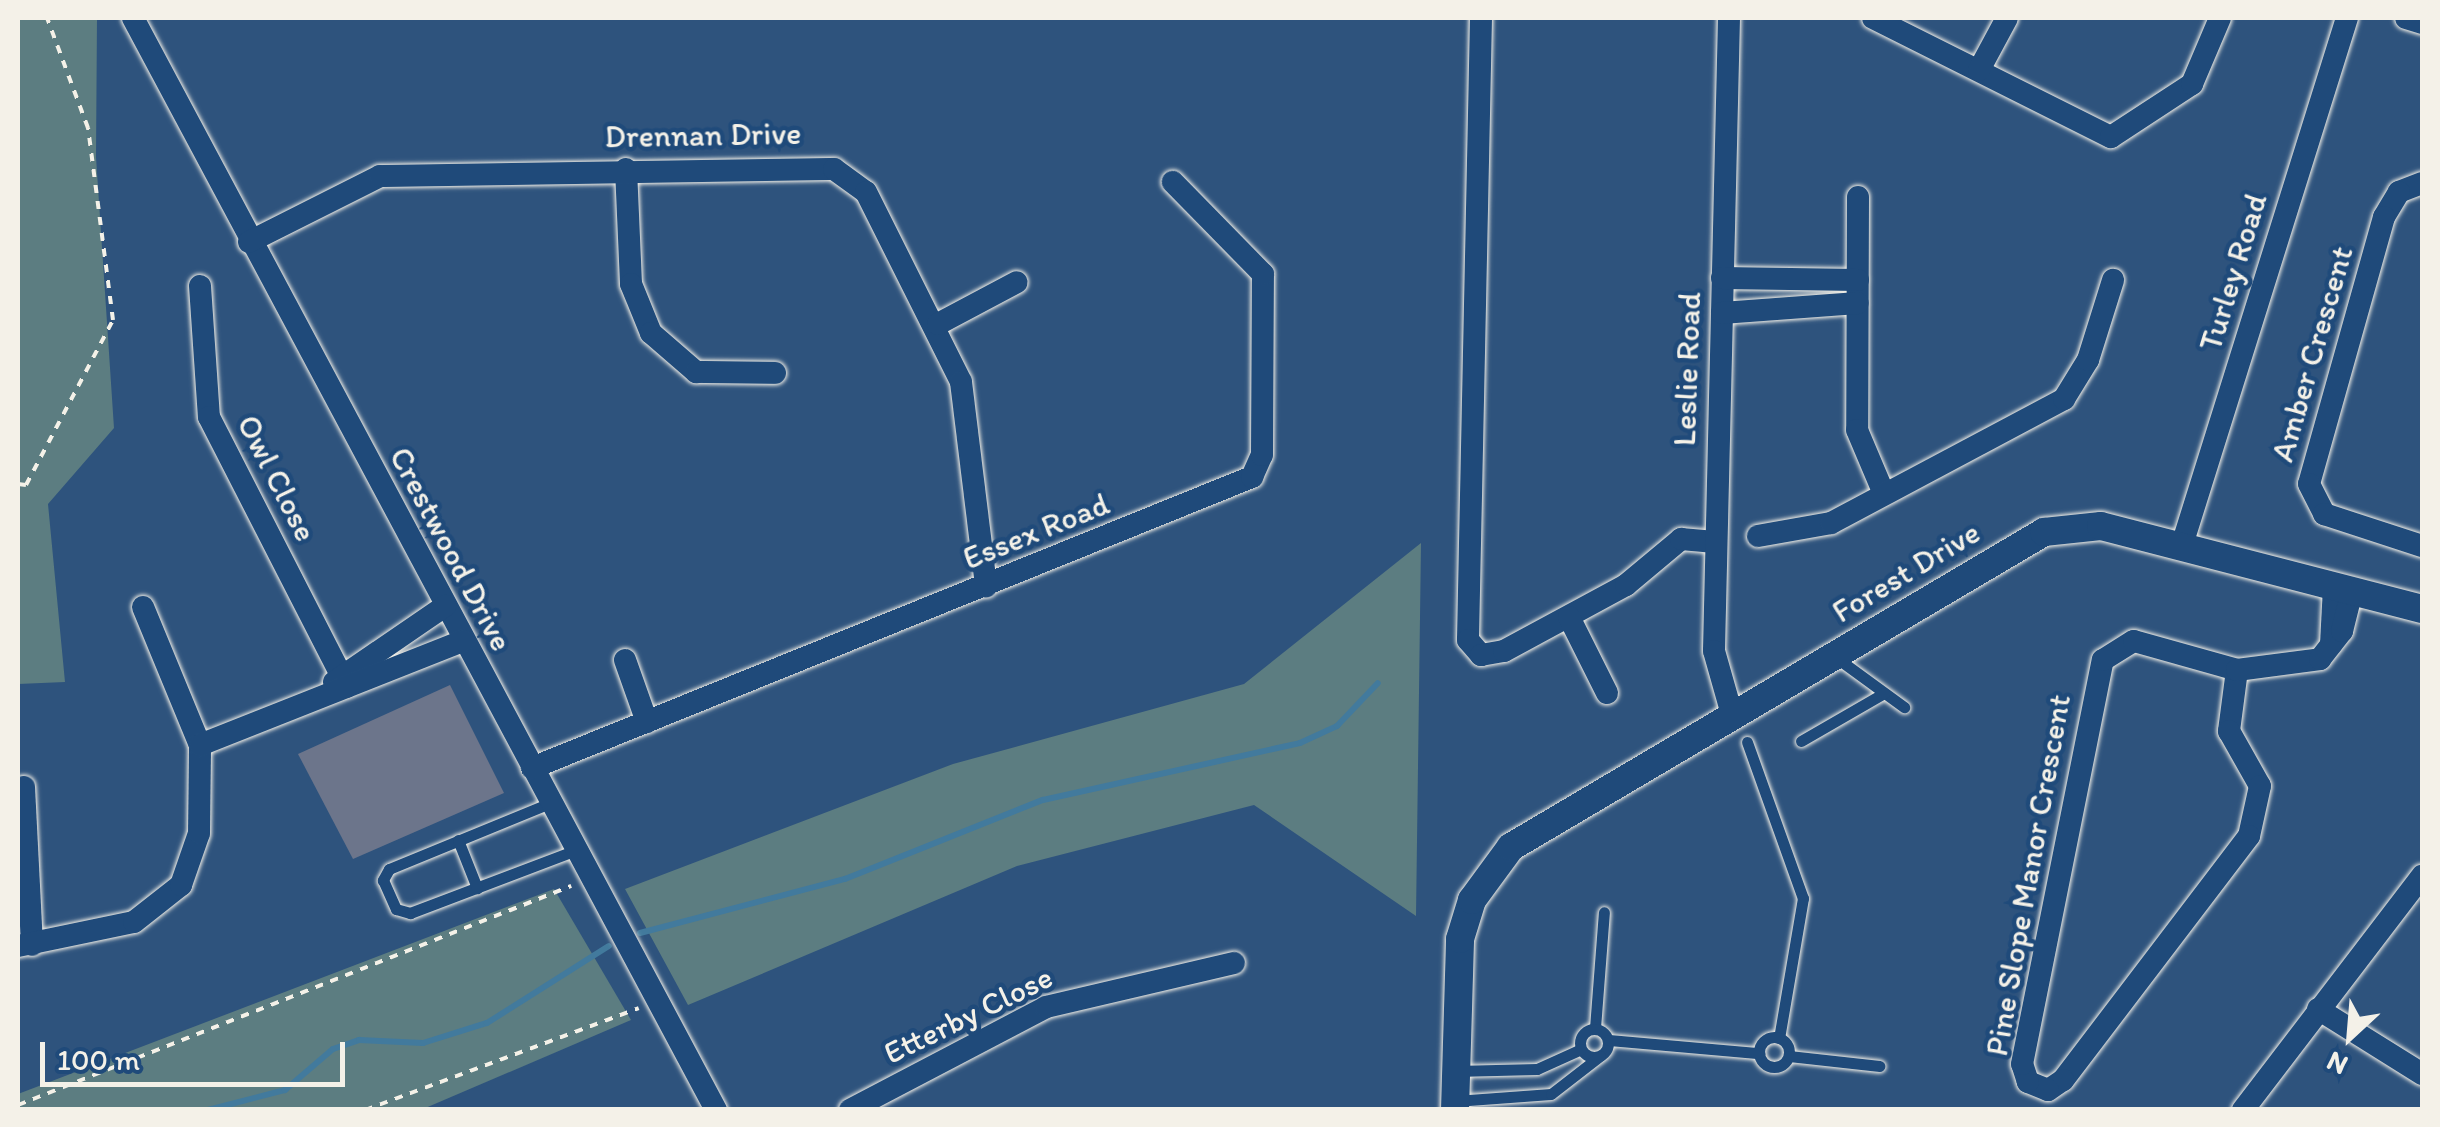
<!DOCTYPE html>
<style>
body{margin:0}
#map{position:relative;width:2440px;height:1127px;overflow:hidden;background:#2e537d;font-family:Itim,sans-serif}
div>[style]{position:absolute}
[style*='--x']{left:calc(var(--x)*1px);top:calc(var(--y)*1px);width:calc(var(--w)*1px);rotate:calc(var(--a)*1deg)}
.green>*{inset:0;background:#5c7d81}
.stream>*{height:6px;margin:-3px;padding:0 3px;transform-origin:3px;border-radius:3px;background:#427a9d}
.building>*{inset:0;background:#6c758b}
.path>*{height:4px;margin-top:-2px;transform-origin:0;background:repeating-linear-gradient(90deg,#f4f1e8 0 8px,transparent 0 16px)}
.roads{filter:drop-shadow(0 0 2px #f4f1e8) drop-shadow(0 0 2px #f4f1e8)}
.service>*{height:11px;margin:-5.5px;padding:0 5.5px;transform-origin:5.5px;border-radius:5.5px;background:#1f4a7a}
.service>.ring{margin:-5.5px;padding:0;box-sizing:content-box;background:none;border:11px solid #1f4a7a;border-radius:50%}
.minor>*{height:22px;margin:-11px;padding:0 11px;transform-origin:11px;border-radius:11px;background:#1f4a7a}
.tertiary>*{height:28px;margin:-14px;padding:0 14px;transform-origin:14px;border-radius:14px;background:#1f4a7a}
span{translate:-50% -50%;white-space:nowrap;text-align:center;line-height:1.15;-webkit-text-stroke:9px #1f4a7a;paint-order:stroke}
.street-label{font-size:32px;color:#f4f1e8}
.frame{position:absolute;inset:0;border:20px solid #f4f1e8;pointer-events:none}
.north{position:absolute;left:2300px;top:987px;width:100px;height:100px;-webkit-text-stroke:8px #1f4a7a;paint-order:stroke;rotate:206deg;font-size:28px;font-weight:700;line-height:40px;text-align:center;color:#f4f1e8}
.north::after{content:'';display:block;margin:auto;width:35px;height:45px;background:#f4f1e8;clip-path:polygon(50% 0,100% 100%,50% 72%,0 100%)}
.scale{position:absolute;left:40px;top:1042px;width:305px;height:45px;box-sizing:border-box;border:5px solid #f4f1e8;border-top:0;padding-left:12px;font-size:30px;line-height:35px;white-space:nowrap;color:#f4f1e8;-webkit-text-stroke:8px #1f4a7a;paint-order:stroke}
</style>
<div id="map">
<div class="green">
<i style="clip-path:polygon(18px 18px,97px 18px,96px 157px,114px 428px,48px 504px,65px 682px,18px 684px)"></i>
<i style="clip-path:polygon(1421px 543px,1416px 916px,1254px 805px,1017px 866px,688px 1005px,625px 889px,953px 764px,1244px 684px)"></i>
<i style="clip-path:polygon(554px 889px,631px 1020px,423px 1109px,18px 1109px,18px 1094px)"></i>
</div>
<div class="stream">
<i style="--x:640;--y:933;--w:212;--a:-14.8"></i>
<i style="--x:845;--y:879;--w:213;--a:-21.8"></i>
<i style="--x:1043;--y:800;--w:263;--a:-12.5"></i>
<i style="--x:1300;--y:743;--w:41;--a:-24.7"></i>
<i style="--x:1337;--y:726;--w:59;--a:-46.4"></i>
<i style="--x:208;--y:1110;--w:80;--a:-14.6"></i>
<i style="--x:285;--y:1090;--w:63;--a:-40.5"></i>
<i style="--x:333;--y:1049;--w:28;--a:-19"></i>
<i style="--x:359;--y:1040;--w:64;--a:2.7"></i>
<i style="--x:423;--y:1043;--w:67;--a:-17.4"></i>
<i style="--x:487;--y:1023;--w:144;--a:-32.3"></i>
</div>
<div class="building">
<i style="clip-path:polygon(450px 685px,504px 793px,353px 859px,298px 754px)"></i>
</div>
<div class="path">
<i style="--x:18;--y:484;--w:8;--a:7"></i>
<i style="--x:26;--y:485;--w:187;--a:-62.2"></i>
<i style="--x:113;--y:320;--w:194;--a:-97.4"></i>
<i style="--x:88;--y:128;--w:117;--a:-110.4"></i>
<i style="--x:18;--y:1105;--w:595;--a:-21.6"></i>
<i style="--x:365;--y:1110;--w:292;--a:-20.4"></i>
</div>
<div class="roads">
<div class="service">
<i style="--x:1834;--y:656;--w:87;--a:36.1"></i>
<i style="--x:1801;--y:741;--w:96;--a:-30"></i>
<i style="--x:1747;--y:742;--w:166;--a:70.3"></i>
<i style="--x:1803;--y:898;--w:142;--a:99.7"></i>
<i style="--x:550;--y:803;--w:174;--a:157.7"></i>
<i style="--x:389;--y:869;--w:13;--a:119"></i>
<i style="--x:383;--y:880;--w:32;--a:66"></i>
<i style="--x:396;--y:909;--w:15;--a:16"></i>
<i style="--x:410;--y:913;--w:178;--a:-20.8"></i>
<i style="--x:458;--y:840;--w:52;--a:68.4"></i>
<i style="--x:1595;--y:1028;--w:116;--a:-85.6"></i>
<i class="ring" style="left:1580px;top:1029px;width:17px;height:17px"></i>
<i class="ring" style="left:1759px;top:1037px;width:19px;height:19px"></i>
<i style="--x:1609;--y:1040;--w:151;--a:5"></i>
<i style="--x:1789;--y:1056;--w:91;--a:6.3"></i>
<i style="--x:1455;--y:1071;--w:82;--a:-1.4"></i>
<i style="--x:1537;--y:1069;--w:48;--a:-24.4"></i>
<i style="--x:1455;--y:1101;--w:96;--a:-4.2"></i>
<i style="--x:1551;--y:1094;--w:62;--a:-37.8"></i>
</div>
<div class="minor">
<i style="--x:133;--y:18;--w:1238;--a:61.9"></i>
<i style="--x:1481;--y:18;--w:622;--a:91.2"></i>
<i style="--x:1468;--y:640;--w:20;--a:49"></i>
<i style="--x:1481;--y:655;--w:23;--a:-10"></i>
<i style="--x:1504;--y:651;--w:139;--a:-28.4"></i>
<i style="--x:1626;--y:585;--w:72;--a:-39.9"></i>
<i style="--x:1681;--y:539;--w:34;--a:5"></i>
<i style="--x:1729;--y:18;--w:633;--a:91.36"></i>
<i style="--x:1714;--y:651;--w:70;--a:74.2"></i>
<i style="--x:1873;--y:18;--w:266;--a:26.6"></i>
<i style="--x:2111;--y:137;--w:97;--a:-33.2"></i>
<i style="--x:2192;--y:84;--w:72;--a:-67"></i>
<i style="--x:2406;--y:18;--w:17;--a:17"></i>
<i style="--x:1979;--y:70;--w:59;--a:-61.7"></i>
<i style="--x:626;--y:169;--w:115;--a:87.5"></i>
<i style="--x:631;--y:284;--w:53;--a:67.8"></i>
<i style="--x:651;--y:333;--w:60;--a:40.9"></i>
<i style="--x:696;--y:372;--w:79;--a:0.7"></i>
<i style="--x:2422;--y:183;--w:25;--a:159"></i>
<i style="--x:2399;--y:192;--w:29;--a:121"></i>
<i style="--x:2384;--y:217;--w:277;--a:105.7"></i>
<i style="--x:2309;--y:484;--w:34;--a:63"></i>
<i style="--x:2324;--y:514;--w:103;--a:18.1"></i>
<i style="--x:1858;--y:197;--w:233;--a:90.2"></i>
<i style="--x:1857;--y:430;--w:69;--a:67.1"></i>
<i style="--x:249;--y:242;--w:147;--a:-26.7"></i>
<i style="--x:380;--y:176;--w:454;--a:-0.9"></i>
<i style="--x:834;--y:169;--w:39;--a:36"></i>
<i style="--x:866;--y:192;--w:212;--a:63.4"></i>
<i style="--x:961;--y:382;--w:206;--a:83"></i>
<i style="--x:1722;--y:278;--w:136;--a:0.8"></i>
<i style="--x:200;--y:286;--w:131;--a:86.1"></i>
<i style="--x:209;--y:417;--w:303;--a:62.9"></i>
<i style="--x:1722;--y:313;--w:136;--a:-4.2"></i>
<i style="--x:938;--y:324;--w:89;--a:-28"></i>
<i style="--x:1758;--y:536;--w:74;--a:-10.1"></i>
<i style="--x:1831;--y:523;--w:264;--a:-28"></i>
<i style="--x:2064;--y:399;--w:46;--a:-58.4"></i>
<i style="--x:2088;--y:360;--w:84;--a:-72.6"></i>
<i style="--x:2182;--y:545;--w:552;--a:-72.62"></i>
<i style="--x:143;--y:607;--w:149;--a:67.6"></i>
<i style="--x:1569;--y:617;--w:85;--a:63.4"></i>
<i style="--x:2331;--y:644;--w:57;--a:-87"></i>
<i style="--x:625;--y:660;--w:66;--a:70.5"></i>
<i style="--x:2237;--y:670;--w:62;--a:97.5"></i>
<i style="--x:2229;--y:731;--w:63;--a:60.6"></i>
<i style="--x:2260;--y:786;--w:51;--a:102.4"></i>
<i style="--x:2249;--y:836;--w:307;--a:127.3"></i>
<i style="--x:2063;--y:1080;--w:18;--a:146"></i>
<i style="--x:2048;--y:1090;--w:22;--a:-158"></i>
<i style="--x:2028;--y:1082;--w:19;--a:-108"></i>
<i style="--x:2022;--y:1064;--w:412;--a:-78.7"></i>
<i style="--x:2103;--y:660;--w:36;--a:-32"></i>
<i style="--x:2134;--y:641;--w:107;--a:15.7"></i>
<i style="--x:2237;--y:670;--w:84;--a:-7.5"></i>
<i style="--x:2320;--y:659;--w:36;--a:-52"></i>
<i style="--x:2342;--y:631;--w:41;--a:-76"></i>
<i style="--x:334;--y:682;--w:135;--a:-34.4"></i>
<i style="--x:532;--y:768;--w:777;--a:-22.01"></i>
<i style="--x:1252;--y:477;--w:24;--a:-66"></i>
<i style="--x:1262;--y:455;--w:181;--a:-89.7"></i>
<i style="--x:1263;--y:274;--w:129;--a:-134.4"></i>
<i style="--x:24;--y:787;--w:158;--a:87.1"></i>
<i style="--x:18;--y:946;--w:118;--a:-11.7"></i>
<i style="--x:134;--y:922;--w:60;--a:-38.2"></i>
<i style="--x:181;--y:885;--w:55;--a:-70.9"></i>
<i style="--x:199;--y:833;--w:88;--a:-89.3"></i>
<i style="--x:200;--y:745;--w:283;--a:-21.6"></i>
<i style="--x:2318;--y:1009;--w:123;--a:32"></i>
<i style="--x:850;--y:1110;--w:221;--a:-27.7"></i>
<i style="--x:1046;--y:1007;--w:193;--a:-13.2"></i>
<i style="--x:2243;--y:1110;--w:295;--a:-52.6"></i>
</div>
<div class="tertiary">
<i style="--x:1455;--y:1110;--w:171;--a:-88.3"></i>
<i style="--x:1460;--y:939;--w:41;--a:-72.9"></i>
<i style="--x:1472;--y:900;--w:66;--a:-53.7"></i>
<i style="--x:1511;--y:847;--w:619;--a:-30.58"></i>
<i style="--x:2044;--y:532;--w:57;--a:-6"></i>
<i style="--x:2101;--y:526;--w:332;--a:14.5"></i>
</div>
</div>
<div class="street-label">
<span style="left:703px;top:135px;rotate:-1deg">Drennan Drive</span>
<span style="left:2233px;top:272px;rotate:-73deg">Turley Road</span>
<span style="left:2312px;top:354px;rotate:-74deg">Amber Crescent</span>
<span style="left:1687px;top:369px;rotate:-88deg">Leslie Road</span>
<span style="left:277px;top:478px;rotate:63deg">Owl Close</span>
<span style="left:1036px;top:531px;rotate:-22deg">Essex Road</span>
<span style="left:451px;top:549px;rotate:62deg">Crestwood Drive</span>
<span style="left:1906px;top:572px;rotate:-31deg">Forest Drive</span>
<span style="left:2028px;top:875px;rotate:-80deg">Pine Slope Manor Crescent</span>
<span style="left:968px;top:1015px;rotate:-26deg">Etterby Close</span>
</div>
<div class="frame"></div>
<div class="north">N</div>
<div class="scale">100 m</div>
</div>
